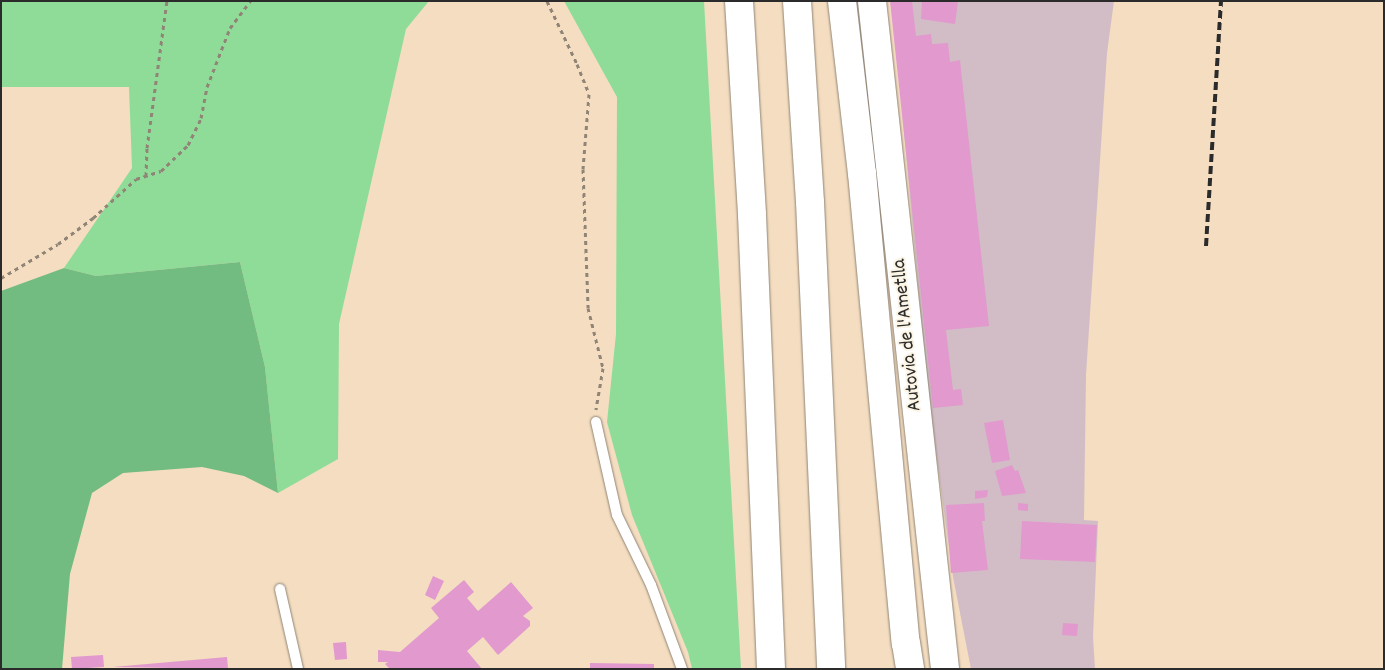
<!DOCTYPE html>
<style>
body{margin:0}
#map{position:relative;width:1385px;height:670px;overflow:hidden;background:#f4ddc0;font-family:Dekko,sans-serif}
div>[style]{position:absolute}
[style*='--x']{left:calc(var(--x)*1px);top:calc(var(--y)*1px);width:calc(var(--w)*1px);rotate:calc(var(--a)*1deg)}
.industrial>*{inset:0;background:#d2bdc6}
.green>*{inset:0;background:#8fdc99}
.forest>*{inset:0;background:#73bc81}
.building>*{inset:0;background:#e199ce}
.path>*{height:3px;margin-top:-1.5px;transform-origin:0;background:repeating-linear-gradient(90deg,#908476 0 4px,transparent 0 8px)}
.roads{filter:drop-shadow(0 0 1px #908476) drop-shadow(0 0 1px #908476)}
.service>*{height:10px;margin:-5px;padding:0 5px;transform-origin:5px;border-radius:5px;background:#fff}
.trunk>*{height:28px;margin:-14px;padding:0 14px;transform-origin:14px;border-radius:14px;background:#fff}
.motorway>*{height:28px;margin:-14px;padding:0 14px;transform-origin:14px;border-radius:14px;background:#fff}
.rail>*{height:4px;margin-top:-2px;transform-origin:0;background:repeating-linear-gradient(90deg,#2b2b2b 0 8px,transparent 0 12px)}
span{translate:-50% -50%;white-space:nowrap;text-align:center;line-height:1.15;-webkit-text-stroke:4px #fcf5e5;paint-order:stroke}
.street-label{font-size:20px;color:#2b2b2b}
.frame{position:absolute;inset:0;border:2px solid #2b2b2b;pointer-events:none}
</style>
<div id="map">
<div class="industrial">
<i style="clip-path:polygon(892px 1px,1114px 1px,1107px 53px,1086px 375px,1084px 520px,1098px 521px,1093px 637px,1095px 669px,971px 669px,953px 577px,928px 394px)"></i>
</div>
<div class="green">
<i style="clip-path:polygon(1px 1px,429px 1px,406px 29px,339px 324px,338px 459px,278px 493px,265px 367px,240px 262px,96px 276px,64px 268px,132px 168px,129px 87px,1px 87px)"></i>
<i style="clip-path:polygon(564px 1px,704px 1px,741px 669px,692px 669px,688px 652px,632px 515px,607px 422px,616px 334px,617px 97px)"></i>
</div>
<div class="forest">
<i style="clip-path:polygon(240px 262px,265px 367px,278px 493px,244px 476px,202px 467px,123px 473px,92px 493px,70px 574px,62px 669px,1px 669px,1px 291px,64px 268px,96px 276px)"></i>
</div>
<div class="building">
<i style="clip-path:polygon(890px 1px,912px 1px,916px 36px,931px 34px,932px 44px,948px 43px,950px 62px,960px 60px,989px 326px,946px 330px,953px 390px,961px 389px,963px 405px,933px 408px)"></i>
<i style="clip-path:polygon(922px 1px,958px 1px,955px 24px,921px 19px)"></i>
<i style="clip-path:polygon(1003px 420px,1010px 460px,992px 463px,984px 423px)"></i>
<i style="clip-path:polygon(1012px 465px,1015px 471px,1018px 470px,1026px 493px,1002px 496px,995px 471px)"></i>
<i style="clip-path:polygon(988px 490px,987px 497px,975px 499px,975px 491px)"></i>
<i style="clip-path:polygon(984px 503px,985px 521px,982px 521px,988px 570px,951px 573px,946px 505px)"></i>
<i style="clip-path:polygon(1018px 503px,1028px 504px,1028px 511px,1018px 510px)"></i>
<i style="clip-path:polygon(1022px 521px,1097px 525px,1095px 562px,1020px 559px)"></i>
<i style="clip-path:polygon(433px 576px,444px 581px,435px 600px,425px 595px)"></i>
<i style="clip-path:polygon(464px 580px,474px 592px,467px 598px,478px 611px,511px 582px,533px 608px,523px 616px,530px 621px,530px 626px,498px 655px,483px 637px,467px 651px,482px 669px,390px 669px,385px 664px,388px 662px,378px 662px,378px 650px,400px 652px,439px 618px,431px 608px)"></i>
<i style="clip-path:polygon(1063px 623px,1078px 624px,1077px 636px,1062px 635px)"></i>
<i style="clip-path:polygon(346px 642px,347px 659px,335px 660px,333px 643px)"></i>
<i style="clip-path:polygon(103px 655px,104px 667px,72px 669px,71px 657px)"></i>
<i style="clip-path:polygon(227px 657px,228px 669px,113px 667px)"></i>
<i style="clip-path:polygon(590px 663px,654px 664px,654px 669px,590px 669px)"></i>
</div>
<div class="path">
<i style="--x:547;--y:1;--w:70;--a:64.5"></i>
<i style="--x:577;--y:64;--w:32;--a:68"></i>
<i style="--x:589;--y:94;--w:75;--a:94.6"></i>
<i style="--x:583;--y:169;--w:139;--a:87.9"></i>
<i style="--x:588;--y:308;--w:62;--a:76"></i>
<i style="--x:603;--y:368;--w:42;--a:99.7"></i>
<i style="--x:146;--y:176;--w:28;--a:-88"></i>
<i style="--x:147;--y:148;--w:148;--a:-82.3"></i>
<i style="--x:1;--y:278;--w:66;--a:-30.8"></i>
<i style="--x:58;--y:244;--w:44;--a:-36.6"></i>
<i style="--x:93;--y:218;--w:58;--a:-42.2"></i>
<i style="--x:136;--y:179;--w:26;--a:-18"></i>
<i style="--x:161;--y:171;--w:37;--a:-44"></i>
<i style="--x:188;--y:145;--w:30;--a:-64"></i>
<i style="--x:201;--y:118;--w:32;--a:-79"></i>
<i style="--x:207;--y:87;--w:63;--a:-68.7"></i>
<i style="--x:230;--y:28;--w:34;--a:-53"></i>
</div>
<div class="roads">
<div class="service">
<i style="--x:596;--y:422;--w:95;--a:77.3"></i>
<i style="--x:617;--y:515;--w:78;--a:64.1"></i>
<i style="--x:651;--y:585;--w:90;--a:69.7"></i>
<i style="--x:280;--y:589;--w:82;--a:77.3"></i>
</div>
<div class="trunk">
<i style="--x:842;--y:1;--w:173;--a:83.4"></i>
<i style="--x:862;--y:173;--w:472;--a:84.7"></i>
<i style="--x:906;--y:643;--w:26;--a:81"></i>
<i style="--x:872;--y:1;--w:672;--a:83.76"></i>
</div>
<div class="motorway">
<i style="--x:739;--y:1;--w:214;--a:86.5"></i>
<i style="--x:752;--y:215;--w:454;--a:87.6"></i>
<i style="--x:797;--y:1;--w:201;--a:86.3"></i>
<i style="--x:810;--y:202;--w:467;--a:87.4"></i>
</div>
</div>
<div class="rail">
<i style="--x:1206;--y:246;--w:245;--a:-86.5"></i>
</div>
<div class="street-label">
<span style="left:908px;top:335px;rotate:-96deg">Autovia de l'Ametlla</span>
</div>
<div class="frame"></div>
</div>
